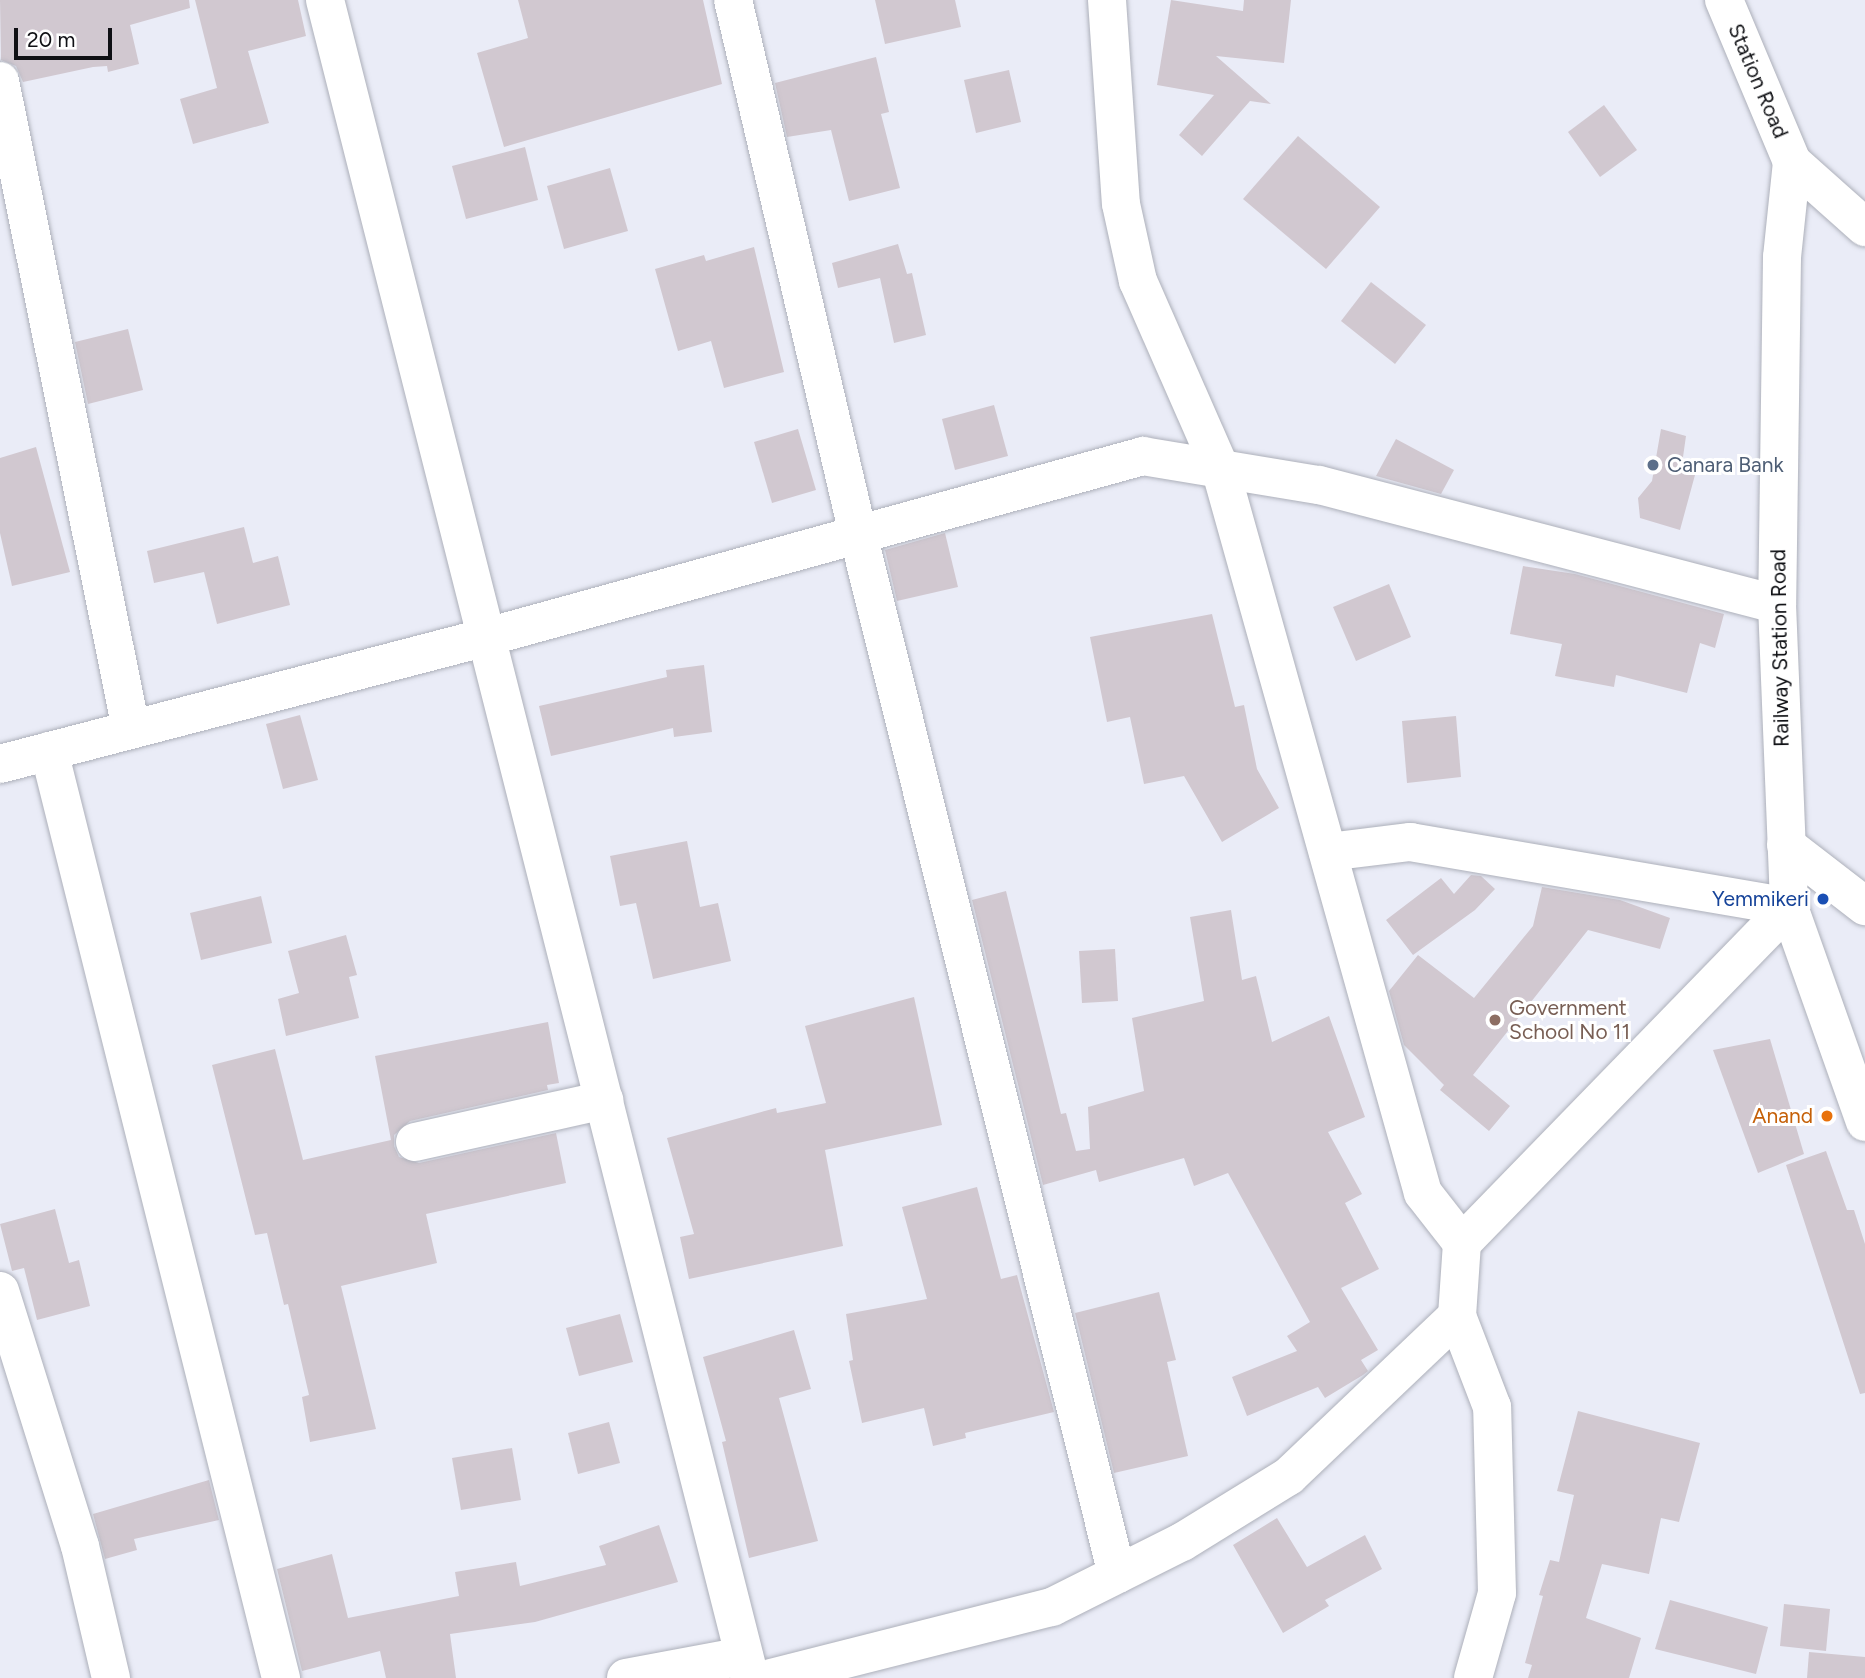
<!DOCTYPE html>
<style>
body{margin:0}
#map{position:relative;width:1865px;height:1678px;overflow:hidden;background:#eaecf7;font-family:Figtree,sans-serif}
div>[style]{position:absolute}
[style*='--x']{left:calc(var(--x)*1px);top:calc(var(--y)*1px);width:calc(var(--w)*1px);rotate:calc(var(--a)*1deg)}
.building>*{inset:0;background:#d1c8d0}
.roads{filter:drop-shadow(0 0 2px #adb0ba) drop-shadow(0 0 2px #adb0ba)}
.minor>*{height:38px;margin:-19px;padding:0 19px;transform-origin:19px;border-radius:19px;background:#fff}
.major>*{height:38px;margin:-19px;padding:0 19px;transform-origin:19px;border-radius:19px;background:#fff}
.dots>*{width:19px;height:19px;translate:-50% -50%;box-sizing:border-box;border:4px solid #fff;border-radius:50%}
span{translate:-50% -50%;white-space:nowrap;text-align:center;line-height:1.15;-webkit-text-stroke:6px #fff;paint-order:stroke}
.street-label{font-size:21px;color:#0f1014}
.service-label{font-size:21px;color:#4e5e75}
.left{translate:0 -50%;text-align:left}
.transit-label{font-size:21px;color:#164399}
.right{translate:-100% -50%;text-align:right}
.education-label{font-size:21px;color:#785e54}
.food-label{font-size:21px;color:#c56008}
.scale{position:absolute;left:14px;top:28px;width:98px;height:32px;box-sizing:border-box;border:4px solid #0f1014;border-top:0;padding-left:9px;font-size:21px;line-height:24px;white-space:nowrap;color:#0f1014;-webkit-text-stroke:5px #fff;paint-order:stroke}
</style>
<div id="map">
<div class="building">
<i style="clip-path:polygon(0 0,189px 0,190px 8px,130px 25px,139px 64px,108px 72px,107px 66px,93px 67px,23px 82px,16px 66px,1px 60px)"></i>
<i style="clip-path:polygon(195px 0,298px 0,306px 36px,248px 51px,269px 123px,193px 144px,180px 99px,217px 88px)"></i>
<i style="clip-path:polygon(518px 0,703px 0,722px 84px,504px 147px,477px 53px,528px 38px)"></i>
<i style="clip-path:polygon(875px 0,955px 0,961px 27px,885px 44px)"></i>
<i style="clip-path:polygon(1171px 0,1243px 11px,1244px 0,1291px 0,1284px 63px,1216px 56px,1271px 104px,1250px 101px,1202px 156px,1179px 135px,1214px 95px,1157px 85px)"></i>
<i style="clip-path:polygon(876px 57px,889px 112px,881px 114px,900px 188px,849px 201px,831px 130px,787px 137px,775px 83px)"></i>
<i style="clip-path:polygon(1009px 70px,1021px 122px,976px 133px,964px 80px)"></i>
<i style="clip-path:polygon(1604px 105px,1637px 150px,1600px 177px,1568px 132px)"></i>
<i style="clip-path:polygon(1298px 136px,1380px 207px,1326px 269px,1243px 199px)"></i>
<i style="clip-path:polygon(525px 147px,538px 200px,466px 219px,452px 166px)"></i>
<i style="clip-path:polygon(610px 168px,628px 231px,564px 249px,547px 186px)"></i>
<i style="clip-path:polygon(898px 244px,907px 274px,912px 273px,926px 335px,894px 343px,880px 278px,838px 288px,832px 263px)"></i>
<i style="clip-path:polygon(754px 247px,784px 372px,724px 388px,711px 341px,678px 351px,655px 269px,704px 255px,706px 261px)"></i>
<i style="clip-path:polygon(1371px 282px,1426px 325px,1395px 364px,1341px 321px)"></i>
<i style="clip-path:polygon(128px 329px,143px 390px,88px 404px,75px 342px)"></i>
<i style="clip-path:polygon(994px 405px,1008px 456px,955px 470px,942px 419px)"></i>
<i style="clip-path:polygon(798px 429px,816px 490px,772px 503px,754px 442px)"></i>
<i style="clip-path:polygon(1661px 429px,1686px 436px,1681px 471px,1695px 475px,1680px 530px,1640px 518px,1638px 498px,1652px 481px)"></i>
<i style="clip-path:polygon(1396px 439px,1454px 470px,1441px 494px,1376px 476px)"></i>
<i style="clip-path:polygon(36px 447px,70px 572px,12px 586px,0 533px,0 458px)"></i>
<i style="clip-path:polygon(244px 527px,253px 563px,278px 556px,290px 605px,217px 624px,204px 572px,154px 583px,147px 551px)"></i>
<i style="clip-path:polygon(945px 533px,958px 587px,897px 601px,885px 550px)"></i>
<i style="clip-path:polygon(1523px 566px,1575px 574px,1724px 614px,1715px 648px,1700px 643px,1687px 693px,1616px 675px,1614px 687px,1555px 676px,1562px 644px,1510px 634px)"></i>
<i style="clip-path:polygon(1389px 584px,1411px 637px,1356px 661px,1333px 607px)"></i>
<i style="clip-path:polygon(1212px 614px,1235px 707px,1244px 705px,1257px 769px,1279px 808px,1222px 842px,1184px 776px,1144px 784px,1130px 717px,1107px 722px,1090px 637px)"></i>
<i style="clip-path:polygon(704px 665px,712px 732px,674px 737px,673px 728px,551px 756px,539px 706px,667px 677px,666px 670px)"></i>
<i style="clip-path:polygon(300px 715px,318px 780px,283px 789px,266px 724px)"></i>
<i style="clip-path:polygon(1456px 716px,1461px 777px,1407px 783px,1402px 721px)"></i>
<i style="clip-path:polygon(687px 841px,700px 907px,718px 903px,731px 961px,653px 979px,636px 903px,620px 906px,610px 856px)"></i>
<i style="clip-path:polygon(1471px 875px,1481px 876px,1495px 889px,1475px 910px,1413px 955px,1386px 920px,1441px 878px,1454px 894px)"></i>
<i style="clip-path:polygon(1542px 887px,1620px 900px,1670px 918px,1660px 949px,1588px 930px,1473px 1075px,1510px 1106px,1489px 1131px,1440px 1090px,1444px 1085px,1404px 1045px,1389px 991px,1418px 955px,1474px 998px,1533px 926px)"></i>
<i style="clip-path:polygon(1006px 891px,1061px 1114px,1066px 1113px,1076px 1151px,1090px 1149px,1088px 1107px,1144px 1091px,1132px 1018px,1204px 1001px,1190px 917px,1231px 910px,1242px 980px,1256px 976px,1272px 1042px,1329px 1016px,1365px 1117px,1328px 1132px,1362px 1194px,1345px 1203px,1379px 1269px,1341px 1288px,1378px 1350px,1361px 1360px,1368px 1371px,1363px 1375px,1325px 1398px,1318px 1387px,1247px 1416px,1232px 1377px,1297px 1351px,1287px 1336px,1310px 1322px,1228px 1173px,1194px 1186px,1184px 1158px,1099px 1182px,1096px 1170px,1043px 1185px,972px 900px)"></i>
<i style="clip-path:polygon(261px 896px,272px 943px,201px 960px,190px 913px)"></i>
<i style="clip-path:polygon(346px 935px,357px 975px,349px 977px,359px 1018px,286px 1036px,278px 999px,299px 993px,288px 951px)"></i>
<i style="clip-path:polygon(1115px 949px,1118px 1001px,1082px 1003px,1079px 951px)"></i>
<i style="clip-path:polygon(914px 997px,942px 1125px,825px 1150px,843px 1246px,689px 1279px,680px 1237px,694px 1234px,667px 1138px,776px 1108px,777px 1113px,826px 1103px,805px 1026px)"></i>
<i style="clip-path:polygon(548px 1022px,559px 1083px,547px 1085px,548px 1090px,410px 1121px,394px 1135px,394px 1146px,399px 1157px,419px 1163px,556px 1133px,566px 1183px,426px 1214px,437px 1263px,341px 1286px,376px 1429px,310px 1442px,302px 1397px,309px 1395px,288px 1304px,284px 1305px,267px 1233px,255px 1235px,212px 1065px,275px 1049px,303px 1160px,391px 1140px,375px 1056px)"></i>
<i style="clip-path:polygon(1770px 1039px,1804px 1154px,1758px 1173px,1713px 1050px)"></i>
<i style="clip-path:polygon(1826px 1151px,1847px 1210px,1854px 1210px,1865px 1244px,1865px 1393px,1860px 1394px,1786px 1165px)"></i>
<i style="clip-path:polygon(977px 1187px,1001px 1279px,1017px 1275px,1054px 1412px,965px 1433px,966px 1438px,933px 1446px,924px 1408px,862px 1423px,849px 1361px,853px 1360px,846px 1314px,927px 1299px,902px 1207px)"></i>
<i style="clip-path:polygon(55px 1209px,69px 1263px,79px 1260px,90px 1306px,37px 1320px,24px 1268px,12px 1271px,0 1224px)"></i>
<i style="clip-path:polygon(1159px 1292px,1176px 1360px,1167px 1362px,1188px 1456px,1114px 1473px,1075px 1313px)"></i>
<i style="clip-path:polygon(620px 1314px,633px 1362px,579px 1376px,566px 1328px)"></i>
<i style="clip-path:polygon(794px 1330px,811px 1389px,779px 1398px,818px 1541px,749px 1558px,722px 1442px,726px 1441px,703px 1357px)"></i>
<i style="clip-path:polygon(1578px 1411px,1700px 1443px,1679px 1522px,1661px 1518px,1649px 1574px,1602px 1564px,1586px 1618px,1641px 1638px,1629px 1678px,1528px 1678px,1532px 1665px,1525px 1663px,1543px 1596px,1539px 1595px,1550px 1560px,1559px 1562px,1574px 1495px,1557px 1491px)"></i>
<i style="clip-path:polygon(609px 1422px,620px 1463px,578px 1474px,568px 1433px)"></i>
<i style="clip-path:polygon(512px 1448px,521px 1500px,461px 1510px,452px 1458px)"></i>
<i style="clip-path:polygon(209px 1480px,219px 1520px,134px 1539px,137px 1550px,105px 1559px,93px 1514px)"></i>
<i style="clip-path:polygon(1277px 1518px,1307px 1567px,1365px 1535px,1382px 1569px,1325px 1600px,1329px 1606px,1283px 1633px,1233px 1545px)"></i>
<i style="clip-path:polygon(659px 1525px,678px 1582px,535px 1622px,450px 1634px,456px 1678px,386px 1678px,380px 1651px,302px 1671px,277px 1569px,332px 1554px,348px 1618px,459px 1596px,455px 1572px,516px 1562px,520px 1586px,606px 1565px,599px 1546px)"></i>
<i style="clip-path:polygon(1670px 1600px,1768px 1627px,1756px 1674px,1655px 1649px)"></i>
<i style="clip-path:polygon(1784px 1604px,1830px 1609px,1826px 1651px,1780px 1646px)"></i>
<i style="clip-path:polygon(1809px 1652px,1865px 1657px,1865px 1678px,1807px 1678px)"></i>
</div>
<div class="roads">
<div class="minor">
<i style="--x:325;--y:0;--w:1731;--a:75.79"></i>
<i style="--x:733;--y:0;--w:548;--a:76.83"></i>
<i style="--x:858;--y:534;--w:1072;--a:76.02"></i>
<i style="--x:1107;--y:0;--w:204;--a:86.1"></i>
<i style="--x:1121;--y:204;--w:79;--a:77.6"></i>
<i style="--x:1138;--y:281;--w:204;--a:66.3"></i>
<i style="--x:1220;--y:468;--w:753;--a:74.36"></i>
<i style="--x:1423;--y:1193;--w:63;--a:52"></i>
<i style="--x:0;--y:81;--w:661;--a:78.57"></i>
<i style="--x:1792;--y:162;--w:98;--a:41.7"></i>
<i style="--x:49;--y:751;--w:956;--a:75.95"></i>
<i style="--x:0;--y:764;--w:503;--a:-14.62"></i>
<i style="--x:487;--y:637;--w:681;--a:-15.42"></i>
<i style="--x:1143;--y:456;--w:178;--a:9.4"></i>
<i style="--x:1319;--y:485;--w:473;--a:14.6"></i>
<i style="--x:1786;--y:845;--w:100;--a:37.7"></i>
<i style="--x:1328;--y:852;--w:83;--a:-7"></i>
<i style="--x:1410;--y:842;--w:385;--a:9.7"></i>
<i style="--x:415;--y:1142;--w:194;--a:-12.5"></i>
<i style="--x:0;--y:1291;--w:267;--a:72.6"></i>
<i style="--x:80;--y:1546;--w:136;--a:76.8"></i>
<i style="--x:626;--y:1678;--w:120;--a:-10.6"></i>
<i style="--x:771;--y:1678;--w:290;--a:-14.2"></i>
<i style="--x:1052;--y:1607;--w:145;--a:-26.6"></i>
<i style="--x:1182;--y:1542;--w:126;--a:-31.7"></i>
<i style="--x:1289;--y:1476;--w:232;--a:-43.6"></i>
<i style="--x:1473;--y:1678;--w:88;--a:-74.2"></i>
<i style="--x:1497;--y:1593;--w:186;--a:-91.5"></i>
<i style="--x:1492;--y:1407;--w:97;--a:-111"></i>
<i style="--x:1457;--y:1316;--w:73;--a:-86.1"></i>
<i style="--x:1462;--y:1243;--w:469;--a:-45.8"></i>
</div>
<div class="major">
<i style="--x:1724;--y:0;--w:176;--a:67.2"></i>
<i style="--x:1792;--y:162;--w:96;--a:96"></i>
<i style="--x:1782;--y:257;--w:347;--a:90.8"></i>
<i style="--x:1777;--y:604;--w:303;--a:87.7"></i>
<i style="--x:1789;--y:907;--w:228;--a:70.5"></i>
</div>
</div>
<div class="dots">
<i style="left:1653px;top:465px;background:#5c6f8a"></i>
<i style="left:1823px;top:899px;background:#1a4fb4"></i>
<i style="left:1495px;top:1020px;background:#8d6e63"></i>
<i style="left:1827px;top:1116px;background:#e8710a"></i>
</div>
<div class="street-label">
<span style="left:1758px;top:81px;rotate:67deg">Station Road</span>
<span style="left:1780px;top:648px;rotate:-91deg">Railway Station Road</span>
</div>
<div class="service-label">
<span class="left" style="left:1667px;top:465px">Canara Bank</span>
</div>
<div class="transit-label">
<span class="right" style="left:1809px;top:899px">Yemmikeri</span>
</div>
<div class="education-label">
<span class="left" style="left:1509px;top:1020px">Government<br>School No 11</span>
</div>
<div class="food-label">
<span class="right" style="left:1813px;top:1116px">Anand</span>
</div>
<div class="scale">20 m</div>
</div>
